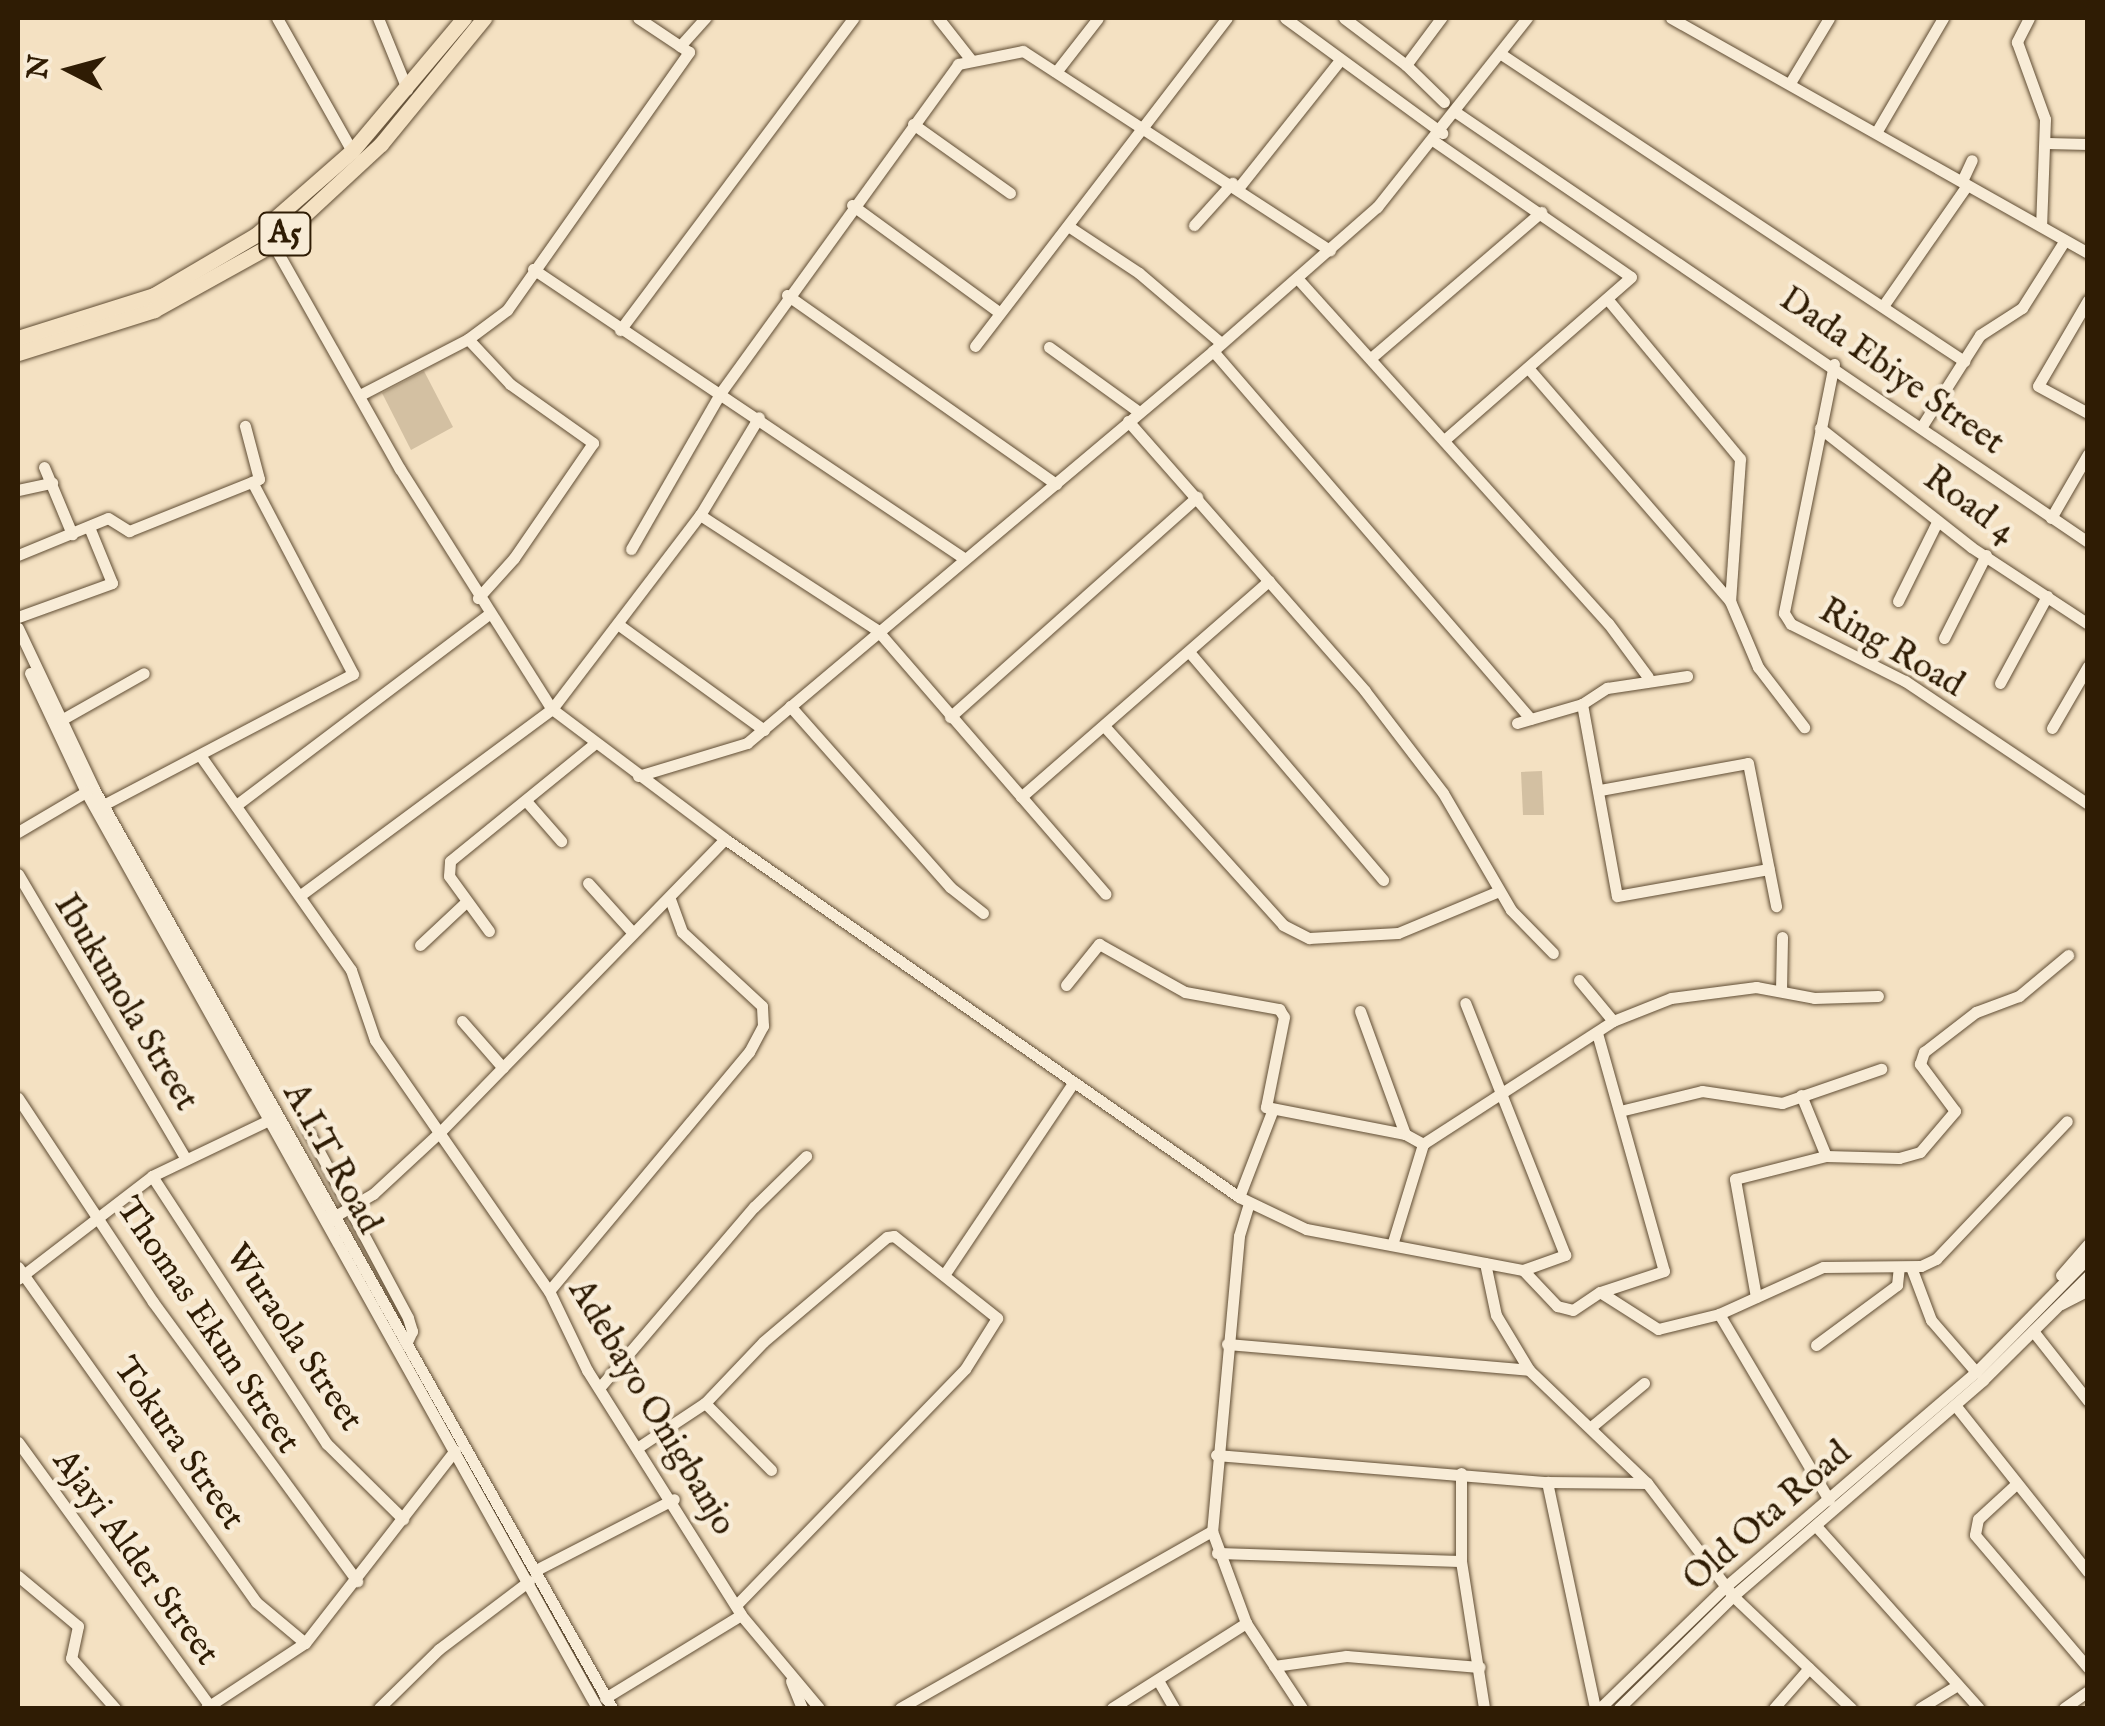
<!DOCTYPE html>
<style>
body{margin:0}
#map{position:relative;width:2105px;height:1726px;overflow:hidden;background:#f4e1c2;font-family:"IM FELL English",serif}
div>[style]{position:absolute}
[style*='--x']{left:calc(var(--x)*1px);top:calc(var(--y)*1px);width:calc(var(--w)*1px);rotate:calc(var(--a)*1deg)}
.green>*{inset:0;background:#d3c0a2}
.roads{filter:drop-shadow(0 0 2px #604d34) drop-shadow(0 0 2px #604d34)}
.minor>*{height:11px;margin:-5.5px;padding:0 5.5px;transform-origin:5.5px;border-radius:5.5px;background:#f8ecd7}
.highway>*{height:15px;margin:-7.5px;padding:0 7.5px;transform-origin:7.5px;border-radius:7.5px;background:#f4e1c2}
span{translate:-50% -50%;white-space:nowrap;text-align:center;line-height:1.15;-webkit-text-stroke:9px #f8ecd7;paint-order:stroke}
.shield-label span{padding:2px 8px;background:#f8ecd7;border:2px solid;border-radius:8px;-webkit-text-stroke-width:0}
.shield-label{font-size:32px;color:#2f1c04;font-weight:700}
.street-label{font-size:35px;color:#2f1c04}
.frame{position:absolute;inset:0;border:20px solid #2f1c04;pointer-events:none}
.north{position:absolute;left:20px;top:20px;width:100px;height:100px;-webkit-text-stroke:8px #f8ecd7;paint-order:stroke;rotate:276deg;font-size:28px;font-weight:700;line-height:40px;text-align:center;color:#2f1c04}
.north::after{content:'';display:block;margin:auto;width:35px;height:45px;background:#2f1c04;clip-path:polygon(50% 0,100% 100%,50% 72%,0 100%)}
</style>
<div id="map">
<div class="green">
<i style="clip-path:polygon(424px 371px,453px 427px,411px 450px,382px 393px)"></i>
<i style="clip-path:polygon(1542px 771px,1544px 815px,1523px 815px,1521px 772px)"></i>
</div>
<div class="roads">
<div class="minor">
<i style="--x:277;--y:18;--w:153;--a:60.6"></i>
<i style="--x:378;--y:18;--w:77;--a:67.8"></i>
<i style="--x:938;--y:18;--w:53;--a:51.8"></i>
<i style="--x:1285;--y:18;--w:195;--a:36.2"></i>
<i style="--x:1344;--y:18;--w:78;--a:37.2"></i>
<i style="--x:1406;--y:65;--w:59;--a:-53.3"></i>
<i style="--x:1671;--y:18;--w:479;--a:29.4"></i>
<i style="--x:2029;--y:18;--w:27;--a:117"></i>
<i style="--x:2017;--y:42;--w:82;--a:70"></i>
<i style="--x:2045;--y:119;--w:107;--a:92.1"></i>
<i style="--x:680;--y:46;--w:38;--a:-48"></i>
<i style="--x:1501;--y:54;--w:556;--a:33.55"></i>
<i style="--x:1406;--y:65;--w:53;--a:44.2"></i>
<i style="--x:1056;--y:72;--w:68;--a:-52.1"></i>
<i style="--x:1790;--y:83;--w:76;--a:-59"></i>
<i style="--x:1457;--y:113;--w:763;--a:34.21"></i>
<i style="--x:913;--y:124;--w:119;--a:35.4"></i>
<i style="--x:1877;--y:131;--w:131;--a:-59.7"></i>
<i style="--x:1434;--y:141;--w:239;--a:34.6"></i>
<i style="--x:1631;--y:277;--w:248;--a:138.9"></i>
<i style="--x:2047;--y:143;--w:41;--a:1.4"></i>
<i style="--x:1962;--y:181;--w:23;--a:-65"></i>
<i style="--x:1239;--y:187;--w:162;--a:-51.5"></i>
<i style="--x:852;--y:205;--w:182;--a:36.1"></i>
<i style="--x:1194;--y:225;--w:57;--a:-47.9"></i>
<i style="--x:1068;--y:226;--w:85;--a:33.5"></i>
<i style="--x:1139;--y:273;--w:108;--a:40.5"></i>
<i style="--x:273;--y:244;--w:258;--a:60.6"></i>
<i style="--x:400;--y:469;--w:284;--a:57.7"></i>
<i style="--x:552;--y:709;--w:216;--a:36.9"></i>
<i style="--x:725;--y:839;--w:626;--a:34.86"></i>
<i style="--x:1239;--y:1197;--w:74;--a:25.5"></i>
<i style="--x:1306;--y:1229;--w:221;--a:10.7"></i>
<i style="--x:1523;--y:1270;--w:45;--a:-19.7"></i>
<i style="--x:1565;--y:1255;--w:271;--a:-111.6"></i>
<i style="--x:533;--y:269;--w:517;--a:33.87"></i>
<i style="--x:1297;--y:278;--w:464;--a:48"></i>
<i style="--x:1608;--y:623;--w:67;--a:53.5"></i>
<i style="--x:787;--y:295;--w:329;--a:35.1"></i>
<i style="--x:2088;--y:300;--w:99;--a:120.2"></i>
<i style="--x:2038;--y:386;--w:57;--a:28.4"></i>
<i style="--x:1609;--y:301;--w:205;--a:50.3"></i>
<i style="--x:1740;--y:459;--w:142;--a:94"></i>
<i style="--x:1883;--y:306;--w:147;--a:-55.2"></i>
<i style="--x:620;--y:330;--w:389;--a:-53.2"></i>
<i style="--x:468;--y:339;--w:62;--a:47"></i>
<i style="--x:510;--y:384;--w:102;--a:35.4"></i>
<i style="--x:593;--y:443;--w:140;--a:124.5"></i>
<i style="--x:514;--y:558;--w:54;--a:132"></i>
<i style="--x:975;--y:346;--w:414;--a:-52.5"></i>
<i style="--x:1049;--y:347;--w:111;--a:35.8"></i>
<i style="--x:1213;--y:351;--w:486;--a:49.2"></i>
<i style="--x:1372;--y:357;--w:223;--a:-40.6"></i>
<i style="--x:1834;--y:364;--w:254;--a:101.4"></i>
<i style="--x:1784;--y:613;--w:13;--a:58"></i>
<i style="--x:1791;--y:624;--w:127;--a:26.6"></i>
<i style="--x:1905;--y:681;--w:220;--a:33.9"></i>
<i style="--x:1529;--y:369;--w:307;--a:49.1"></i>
<i style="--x:1730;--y:601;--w:72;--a:67"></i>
<i style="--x:1758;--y:667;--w:76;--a:52.5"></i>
<i style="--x:360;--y:395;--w:122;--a:-27.4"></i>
<i style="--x:468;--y:339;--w:49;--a:-36.6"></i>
<i style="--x:507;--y:310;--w:316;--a:-54.8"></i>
<i style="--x:689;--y:52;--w:61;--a:-146.3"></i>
<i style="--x:1128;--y:421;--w:359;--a:48.7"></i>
<i style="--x:1365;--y:691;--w:128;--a:52.6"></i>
<i style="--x:1443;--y:793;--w:135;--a:59.8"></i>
<i style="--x:1511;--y:910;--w:60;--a:45.7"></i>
<i style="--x:1922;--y:426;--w:108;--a:-57.5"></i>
<i style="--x:1980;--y:335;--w:50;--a:-32.7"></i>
<i style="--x:2022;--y:308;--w:80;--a:-57.7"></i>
<i style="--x:1820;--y:428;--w:192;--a:38.2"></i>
<i style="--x:1971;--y:547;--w:140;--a:33.3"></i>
<i style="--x:44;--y:467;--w:73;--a:67.3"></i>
<i style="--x:18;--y:490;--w:35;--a:-12"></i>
<i style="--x:700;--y:515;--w:211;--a:33"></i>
<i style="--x:877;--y:630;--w:349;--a:49.1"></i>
<i style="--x:2051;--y:518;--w:74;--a:-60"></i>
<i style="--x:631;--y:549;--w:181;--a:-60.2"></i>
<i style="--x:721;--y:392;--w:405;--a:-54.1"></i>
<i style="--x:958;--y:64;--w:66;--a:-11.3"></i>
<i style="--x:1023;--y:51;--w:366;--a:33"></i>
<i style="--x:18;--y:555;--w:97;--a:-22.3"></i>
<i style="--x:108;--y:518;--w:25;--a:32"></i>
<i style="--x:129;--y:531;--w:140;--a:-21.8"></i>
<i style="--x:259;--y:479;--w:55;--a:-104.8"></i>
<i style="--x:1898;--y:601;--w:88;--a:-63.7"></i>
<i style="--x:18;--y:617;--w:100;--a:-19.9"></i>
<i style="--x:112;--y:583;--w:61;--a:-112.3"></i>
<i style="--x:619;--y:625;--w:179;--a:35.9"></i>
<i style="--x:18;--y:628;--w:178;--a:64.7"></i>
<i style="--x:94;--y:789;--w:1055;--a:60.59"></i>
<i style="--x:1944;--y:638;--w:93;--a:-63.2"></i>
<i style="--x:1190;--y:653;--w:298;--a:49.6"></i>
<i style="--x:30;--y:673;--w:132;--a:64.8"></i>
<i style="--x:86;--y:792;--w:1049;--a:60.84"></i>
<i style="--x:2000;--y:683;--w:99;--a:-61.6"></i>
<i style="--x:1582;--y:704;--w:195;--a:79.7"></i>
<i style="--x:1617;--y:896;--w:154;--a:-10.1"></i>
<i style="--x:790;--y:706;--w:242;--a:48.5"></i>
<i style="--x:950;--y:887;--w:42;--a:38.2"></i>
<i style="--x:950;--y:717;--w:331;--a:-41.7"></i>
<i style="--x:61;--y:720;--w:95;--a:-29.5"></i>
<i style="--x:1517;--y:723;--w:68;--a:-16.3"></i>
<i style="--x:1582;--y:704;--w:30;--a:-33"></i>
<i style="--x:1607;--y:688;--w:81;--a:-8.5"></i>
<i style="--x:1105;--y:727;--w:266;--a:48"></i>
<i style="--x:1283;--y:925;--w:29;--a:27"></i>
<i style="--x:1309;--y:938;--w:89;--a:-3.2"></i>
<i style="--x:1398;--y:933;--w:109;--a:-22.6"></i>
<i style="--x:2052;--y:728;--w:72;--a:-59.9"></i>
<i style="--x:202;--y:758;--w:259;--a:54.9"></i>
<i style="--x:351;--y:970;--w:74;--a:71.1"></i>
<i style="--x:375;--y:1040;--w:305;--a:55.3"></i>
<i style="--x:549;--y:1291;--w:88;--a:64.3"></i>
<i style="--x:587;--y:1370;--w:289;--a:57.8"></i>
<i style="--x:741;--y:1615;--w:121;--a:50"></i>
<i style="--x:638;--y:776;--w:114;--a:-16.8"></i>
<i style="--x:747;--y:743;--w:609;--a:-40.07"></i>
<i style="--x:1213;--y:351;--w:218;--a:-41.3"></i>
<i style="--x:1377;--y:207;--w:241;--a:-51.6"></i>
<i style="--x:1600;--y:790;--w:150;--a:-10.3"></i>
<i style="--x:1748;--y:763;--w:146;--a:78.9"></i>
<i style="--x:1021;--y:797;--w:329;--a:-41.1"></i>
<i style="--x:527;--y:802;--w:52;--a:48.9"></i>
<i style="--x:239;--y:803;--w:312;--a:-37.1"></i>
<i style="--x:105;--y:804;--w:280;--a:-27.7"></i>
<i style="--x:353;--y:674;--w:217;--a:-117.7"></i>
<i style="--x:18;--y:832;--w:79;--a:-30.5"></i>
<i style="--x:18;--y:874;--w:331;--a:59.5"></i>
<i style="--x:588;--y:883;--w:67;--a:48"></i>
<i style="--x:302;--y:894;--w:311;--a:-36.5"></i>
<i style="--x:552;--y:709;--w:244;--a:-52.7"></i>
<i style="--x:700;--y:515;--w:114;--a:-59"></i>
<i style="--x:489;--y:931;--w:68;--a:-126"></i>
<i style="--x:449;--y:876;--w:15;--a:-86"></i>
<i style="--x:450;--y:861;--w:186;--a:-39.1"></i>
<i style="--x:420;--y:945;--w:64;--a:-43.1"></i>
<i style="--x:1579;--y:980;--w:53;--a:50.3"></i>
<i style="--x:1066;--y:985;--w:53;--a:-51.2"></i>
<i style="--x:1099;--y:944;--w:98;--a:29.2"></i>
<i style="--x:1185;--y:992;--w:96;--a:10.3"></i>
<i style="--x:1279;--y:1009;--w:9;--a:58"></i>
<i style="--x:1284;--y:1017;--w:92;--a:101.3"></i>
<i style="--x:1266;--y:1107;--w:142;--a:11"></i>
<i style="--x:1405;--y:1134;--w:21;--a:29"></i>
<i style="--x:1781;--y:991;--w:54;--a:-88.9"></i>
<i style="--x:1360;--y:1011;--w:131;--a:69.9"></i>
<i style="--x:462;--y:1021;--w:62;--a:48.9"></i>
<i style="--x:1597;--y:1033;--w:247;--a:74.3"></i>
<i style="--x:1664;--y:1271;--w:67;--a:161.8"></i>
<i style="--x:1801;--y:1095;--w:66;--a:67.7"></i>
<i style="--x:18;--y:1098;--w:245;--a:56.5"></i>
<i style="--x:153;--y:1302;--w:346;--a:53.8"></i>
<i style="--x:1624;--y:1110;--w:80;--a:-13.7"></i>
<i style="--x:1702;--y:1091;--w:81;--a:8.5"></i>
<i style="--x:1782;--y:1103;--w:105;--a:-19"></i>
<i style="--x:304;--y:1123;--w:221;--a:61.9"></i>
<i style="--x:408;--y:1318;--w:14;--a:73"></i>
<i style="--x:412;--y:1331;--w:14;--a:115"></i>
<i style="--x:152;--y:1176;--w:320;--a:56.9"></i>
<i style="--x:327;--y:1444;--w:107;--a:44.6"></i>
<i style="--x:1239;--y:1197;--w:94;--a:-68.9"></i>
<i style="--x:1249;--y:1203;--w:34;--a:107"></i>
<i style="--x:1239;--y:1236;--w:296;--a:95.2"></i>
<i style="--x:1212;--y:1531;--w:98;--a:69.7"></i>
<i style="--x:1246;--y:1623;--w:102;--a:56.6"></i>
<i style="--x:330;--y:1219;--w:50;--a:-30.2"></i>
<i style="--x:373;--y:1194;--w:93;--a:-42.8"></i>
<i style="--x:441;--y:1131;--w:407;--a:-45.8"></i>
<i style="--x:1392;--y:1245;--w:106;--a:-72.9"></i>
<i style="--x:1423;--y:1144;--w:226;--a:-32.9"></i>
<i style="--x:1613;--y:1021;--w:62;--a:-21.6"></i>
<i style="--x:1671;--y:998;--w:86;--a:-7.4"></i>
<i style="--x:1756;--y:987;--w:59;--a:10.7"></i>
<i style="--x:1814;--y:998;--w:64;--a:-1.8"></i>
<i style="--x:1485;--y:1263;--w:53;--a:78.1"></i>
<i style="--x:1496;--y:1315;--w:64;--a:59"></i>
<i style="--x:1529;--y:1370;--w:163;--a:43.8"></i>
<i style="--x:1647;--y:1483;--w:142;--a:52.7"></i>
<i style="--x:1733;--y:1596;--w:163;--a:43.5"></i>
<i style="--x:18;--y:1267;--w:411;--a:54.6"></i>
<i style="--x:256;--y:1602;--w:64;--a:39.9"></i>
<i style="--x:1911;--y:1267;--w:57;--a:69.3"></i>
<i style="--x:1931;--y:1320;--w:69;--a:49.1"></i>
<i style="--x:1523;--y:1270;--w:50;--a:46.6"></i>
<i style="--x:1557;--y:1306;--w:16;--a:14"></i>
<i style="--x:1573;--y:1310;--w:32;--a:-34"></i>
<i style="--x:1600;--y:1292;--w:69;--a:32.5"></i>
<i style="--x:1658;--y:1329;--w:63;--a:-13.8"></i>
<i style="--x:1719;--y:1314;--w:114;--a:-24.3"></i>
<i style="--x:1823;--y:1267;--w:98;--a:-0.6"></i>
<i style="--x:1921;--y:1266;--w:17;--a:-25"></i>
<i style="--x:1936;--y:1259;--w:190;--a:-46.5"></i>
<i style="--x:944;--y:1275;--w:231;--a:-56.1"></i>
<i style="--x:2061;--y:1275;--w:41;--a:-48.9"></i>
<i style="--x:18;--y:1279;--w:169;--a:-37.5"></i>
<i style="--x:152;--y:1176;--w:127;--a:-25.6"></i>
<i style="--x:549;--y:1291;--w:312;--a:-50.1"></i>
<i style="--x:749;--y:1052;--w:30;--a:-62"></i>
<i style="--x:763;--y:1026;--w:20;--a:-93"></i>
<i style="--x:762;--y:1006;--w:109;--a:-137.2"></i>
<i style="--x:682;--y:932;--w:35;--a:-110"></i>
<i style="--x:1756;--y:1297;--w:120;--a:-100.1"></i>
<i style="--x:1735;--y:1179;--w:94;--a:-14.2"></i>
<i style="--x:1826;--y:1156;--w:73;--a:1.6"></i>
<i style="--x:1899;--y:1158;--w:22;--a:-16"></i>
<i style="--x:1920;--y:1152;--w:54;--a:-49.5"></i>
<i style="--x:1955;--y:1111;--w:59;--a:-126.7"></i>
<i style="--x:1920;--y:1064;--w:13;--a:-72"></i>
<i style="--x:1924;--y:1052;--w:66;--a:-37.6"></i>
<i style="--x:1976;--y:1012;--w:46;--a:-20.4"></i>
<i style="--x:2019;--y:996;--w:64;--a:-39.9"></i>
<i style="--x:2061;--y:1304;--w:30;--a:-27"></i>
<i style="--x:1719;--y:1314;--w:216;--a:59.4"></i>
<i style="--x:2033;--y:1331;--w:89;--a:51.8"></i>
<i style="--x:1227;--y:1344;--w:303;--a:4.9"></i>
<i style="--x:1816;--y:1345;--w:101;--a:-36.5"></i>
<i style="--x:1897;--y:1285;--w:18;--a:-84"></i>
<i style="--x:600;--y:1387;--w:237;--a:-49.5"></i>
<i style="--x:754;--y:1207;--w:73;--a:-44.4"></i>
<i style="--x:705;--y:1403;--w:94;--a:45.4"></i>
<i style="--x:1955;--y:1405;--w:213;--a:51.5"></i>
<i style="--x:1591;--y:1427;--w:69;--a:-39.7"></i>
<i style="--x:18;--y:1442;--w:325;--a:54"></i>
<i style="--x:640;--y:1446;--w:78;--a:-33.5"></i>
<i style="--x:705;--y:1403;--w:84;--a:-46.4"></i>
<i style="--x:763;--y:1342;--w:162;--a:-40.3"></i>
<i style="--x:887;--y:1237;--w:7;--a:-8"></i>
<i style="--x:894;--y:1236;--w:132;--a:38.5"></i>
<i style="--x:997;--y:1318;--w:60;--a:122.1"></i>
<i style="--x:965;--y:1369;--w:329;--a:134.1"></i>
<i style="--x:1216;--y:1455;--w:332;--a:4.7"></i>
<i style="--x:1547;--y:1482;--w:100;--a:0.6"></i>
<i style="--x:1461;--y:1473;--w:88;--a:90"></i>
<i style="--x:1461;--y:1561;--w:149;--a:81.1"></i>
<i style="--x:1547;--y:1482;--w:231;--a:78"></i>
<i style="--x:2015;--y:1485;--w:50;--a:137.4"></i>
<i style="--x:1978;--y:1519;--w:16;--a:101"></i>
<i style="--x:1975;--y:1535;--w:175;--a:49.6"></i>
<i style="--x:1816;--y:1526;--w:244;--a:48.2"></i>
<i style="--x:1217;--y:1553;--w:244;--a:1.9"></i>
<i style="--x:536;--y:1570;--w:155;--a:-27.2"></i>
<i style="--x:18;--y:1576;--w:78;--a:39.8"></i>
<i style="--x:78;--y:1626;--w:33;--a:102"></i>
<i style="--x:71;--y:1658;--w:67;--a:48.7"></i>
<i style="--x:1274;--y:1666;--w:73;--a:-7.9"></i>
<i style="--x:1346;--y:1656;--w:134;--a:4.7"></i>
<i style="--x:791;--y:1681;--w:29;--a:68"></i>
<i style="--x:1159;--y:1682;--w:30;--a:60"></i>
<i style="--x:605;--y:1698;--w:159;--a:-31.4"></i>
<i style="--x:206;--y:1708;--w:118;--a:-33.3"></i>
<i style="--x:305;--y:1643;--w:244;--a:-52.1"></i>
<i style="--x:379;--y:1708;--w:84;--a:-44.5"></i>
<i style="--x:439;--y:1649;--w:113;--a:-37.1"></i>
<i style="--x:900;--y:1708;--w:359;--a:-29.6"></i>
<i style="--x:1112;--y:1708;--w:159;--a:-32.4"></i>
<i style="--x:1600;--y:1708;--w:174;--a:-44.1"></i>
<i style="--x:1725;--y:1587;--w:330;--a:-40.6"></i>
<i style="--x:1976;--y:1372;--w:160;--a:-45.5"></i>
<i style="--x:1619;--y:1708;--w:160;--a:-44.5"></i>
<i style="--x:1733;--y:1596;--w:330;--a:-40.8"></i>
<i style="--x:1983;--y:1380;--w:148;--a:-44.7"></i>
<i style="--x:1774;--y:1708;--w:53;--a:-48.8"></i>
<i style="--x:1920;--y:1708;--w:42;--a:-31.4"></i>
<i style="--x:2064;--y:1708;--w:29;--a:-35"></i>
</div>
<div class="highway">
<i style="--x:18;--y:338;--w:143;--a:-17.5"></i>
<i style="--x:154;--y:295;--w:118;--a:-30.5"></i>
<i style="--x:256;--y:235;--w:128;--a:-41.2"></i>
<i style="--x:352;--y:151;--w:174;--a:-49.9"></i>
<i style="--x:18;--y:353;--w:143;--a:-17.5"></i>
<i style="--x:154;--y:310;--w:136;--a:-29"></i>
<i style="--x:273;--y:244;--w:147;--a:-42.8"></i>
<i style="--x:381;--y:144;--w:163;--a:-50.7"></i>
</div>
</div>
<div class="shield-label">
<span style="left:285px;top:234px">A5</span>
</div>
<div class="street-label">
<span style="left:1891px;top:372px;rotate:35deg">Dada Ebiye Street</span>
<span style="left:1969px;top:506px;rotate:36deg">Road 4</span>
<span style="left:1891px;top:649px;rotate:30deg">Ring Road</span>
<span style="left:125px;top:1003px;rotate:59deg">Ibukunola Street</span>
<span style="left:331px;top:1159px;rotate:61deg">A.I.T Road</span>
<span style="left:207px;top:1326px;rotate:56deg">Thomas Ekun Street</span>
<span style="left:293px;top:1338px;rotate:56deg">Wuraola Street</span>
<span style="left:651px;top:1408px;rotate:59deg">Adebayo Onigbanjo</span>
<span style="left:178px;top:1444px;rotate:55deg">Tokura Street</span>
<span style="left:1768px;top:1517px;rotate:-41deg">Old Ota Road</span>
<span style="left:135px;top:1558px;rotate:54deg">Ajayi Alder Street</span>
</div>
<div class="frame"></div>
<div class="north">N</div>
</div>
